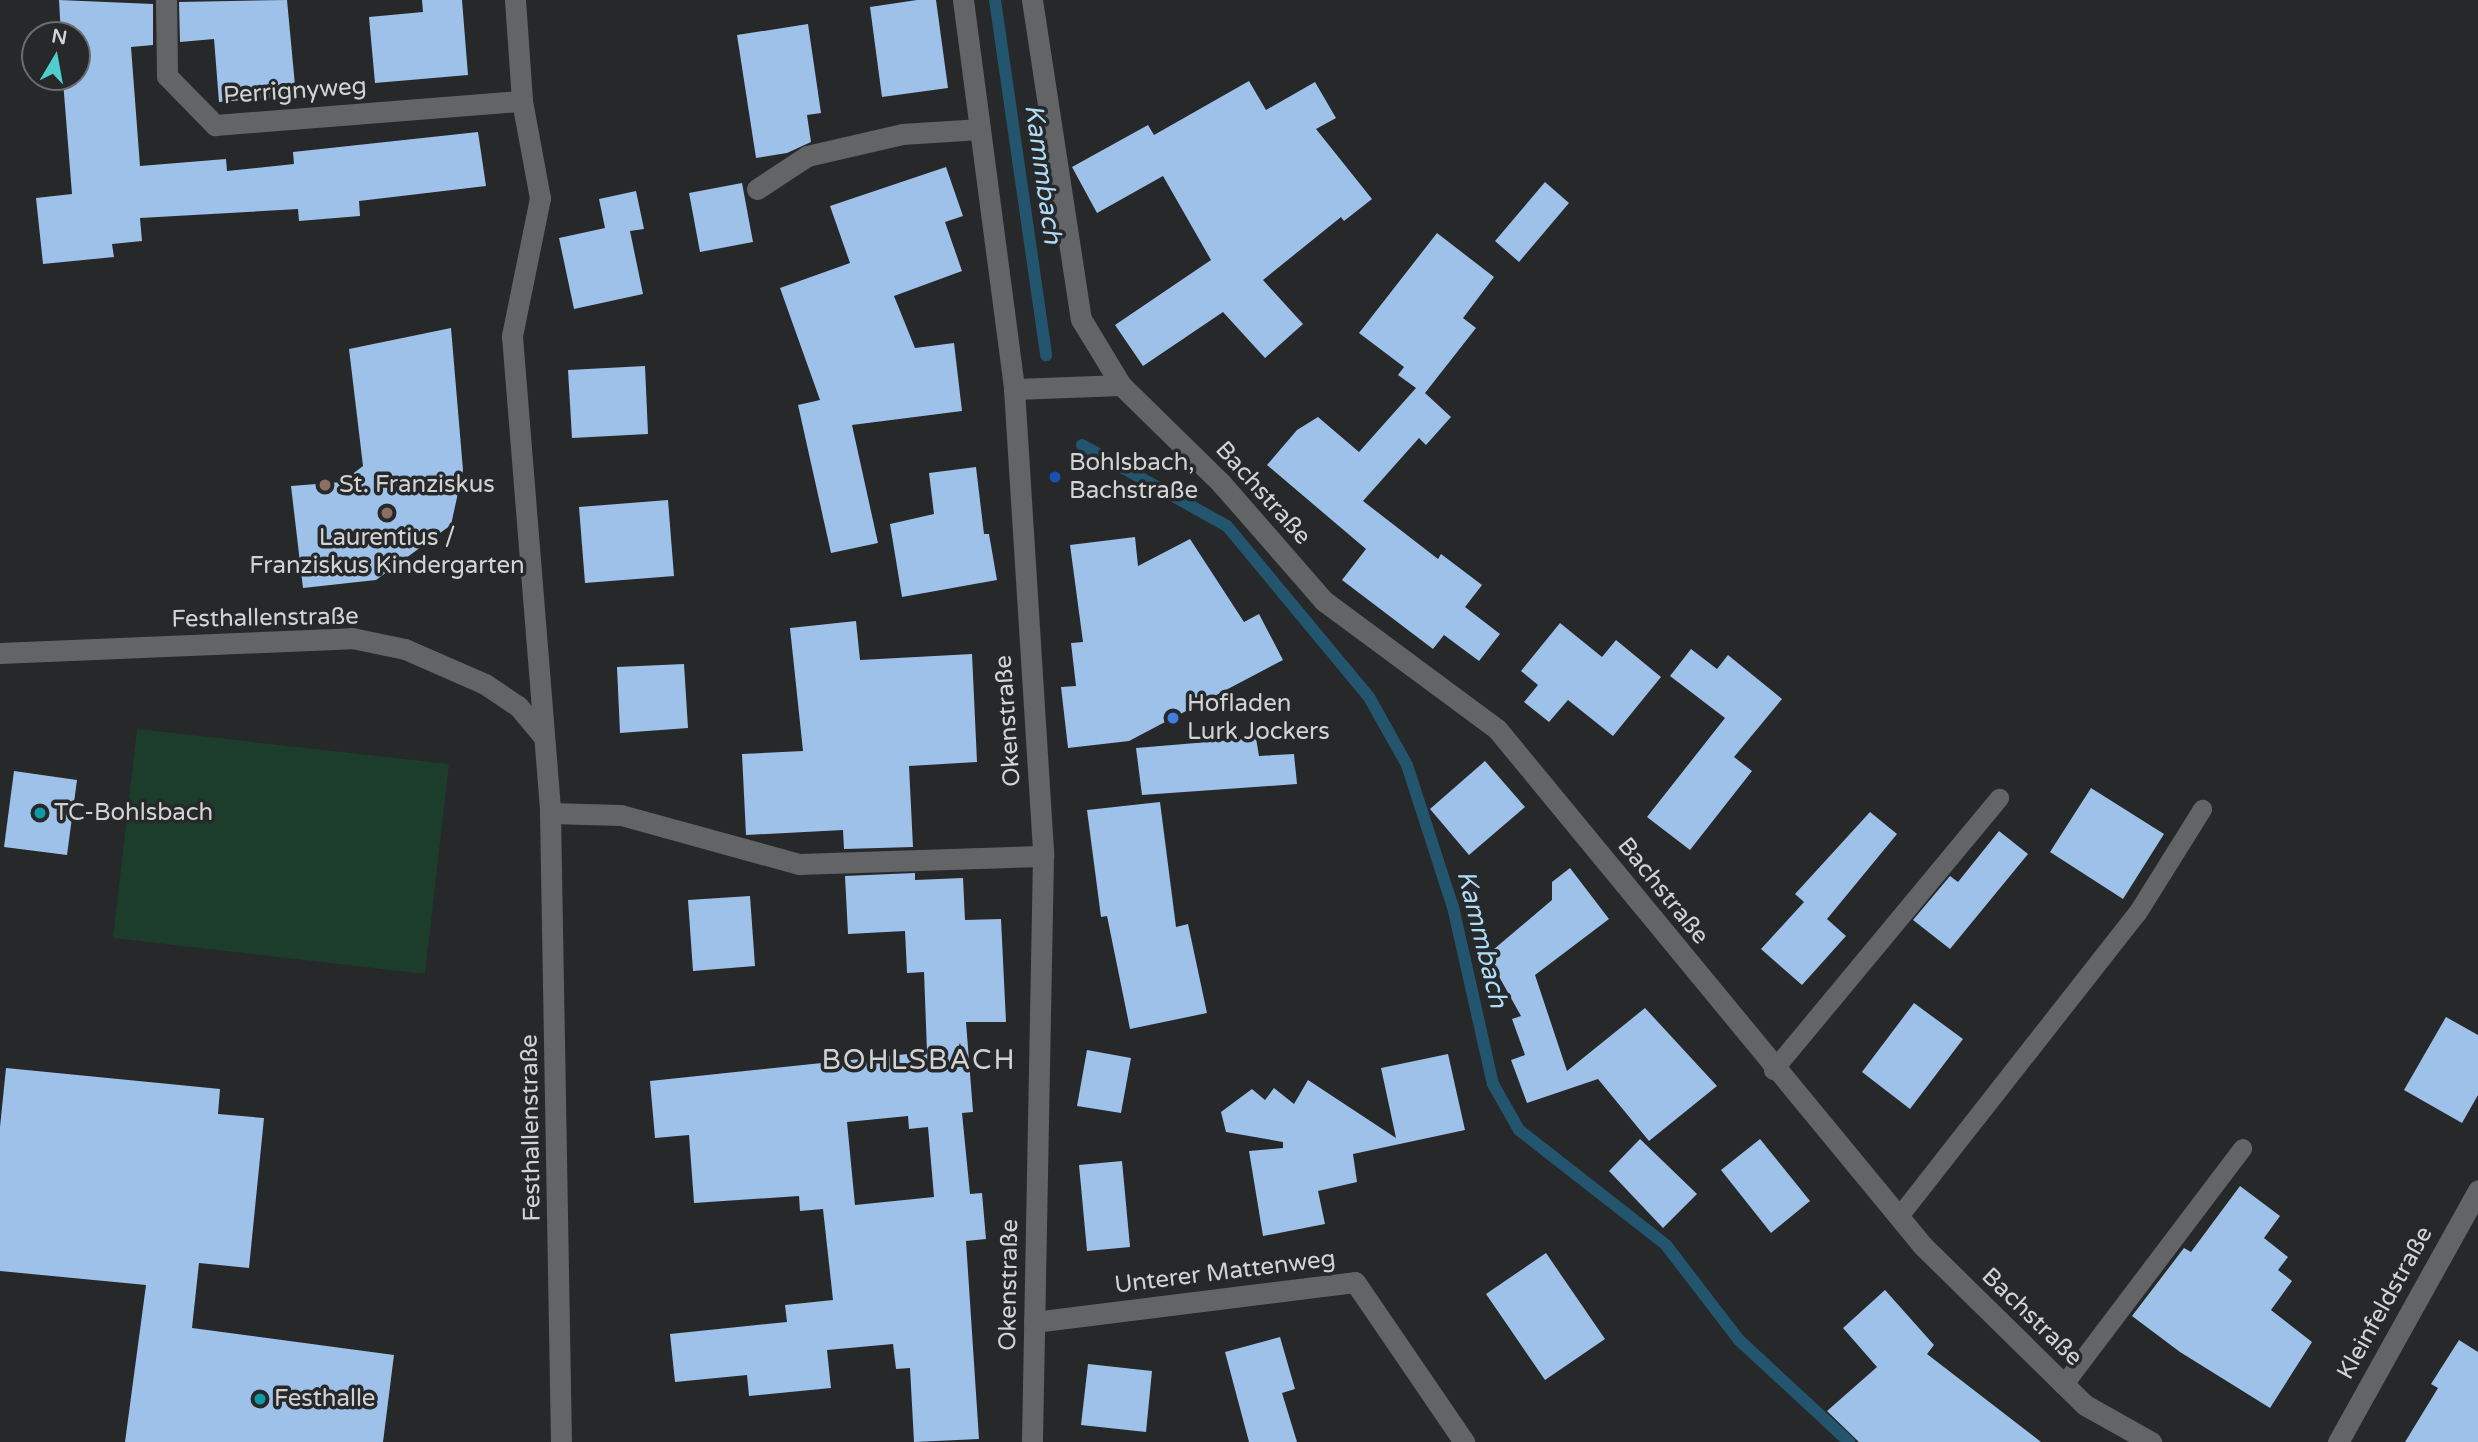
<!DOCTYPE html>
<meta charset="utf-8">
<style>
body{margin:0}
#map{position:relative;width:2478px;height:1442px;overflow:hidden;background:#26282a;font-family:"Varela Round",sans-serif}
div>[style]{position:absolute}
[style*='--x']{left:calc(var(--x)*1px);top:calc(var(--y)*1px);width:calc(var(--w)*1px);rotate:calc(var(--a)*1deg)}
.green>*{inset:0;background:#1c3c2c}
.stream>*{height:12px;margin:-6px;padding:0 6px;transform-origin:6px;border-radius:6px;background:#23556e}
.building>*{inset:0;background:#9ec1e9}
.lane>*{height:19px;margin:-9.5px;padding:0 9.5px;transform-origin:9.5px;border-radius:9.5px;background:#626466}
.street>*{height:21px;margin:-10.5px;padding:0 10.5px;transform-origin:10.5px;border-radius:10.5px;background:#626466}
.dots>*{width:19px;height:19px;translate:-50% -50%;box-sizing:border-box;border:4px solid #26282a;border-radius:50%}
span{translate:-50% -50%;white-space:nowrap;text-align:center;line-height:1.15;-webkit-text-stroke:7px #26282a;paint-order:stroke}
.street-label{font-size:24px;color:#d2d3d4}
.poi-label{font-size:24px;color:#d2d3d4}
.left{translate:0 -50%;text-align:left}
.water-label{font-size:26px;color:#aedbf5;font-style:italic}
.quarter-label{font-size:28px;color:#d2d3d4;letter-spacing:2px}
.north{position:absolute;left:21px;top:21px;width:70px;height:70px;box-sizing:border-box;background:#26282a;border:2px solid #6b6c6e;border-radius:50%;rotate:10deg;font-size:19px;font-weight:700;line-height:28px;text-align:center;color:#d2d3d4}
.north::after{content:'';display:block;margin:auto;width:24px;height:32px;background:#52cdcf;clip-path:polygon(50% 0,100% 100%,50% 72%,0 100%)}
</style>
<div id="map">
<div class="green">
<i style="clip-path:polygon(137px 729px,449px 764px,425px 974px,113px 938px)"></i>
</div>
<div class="stream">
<i style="--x:995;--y:0;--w:359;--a:81.8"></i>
<i style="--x:1082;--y:445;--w:166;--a:29.2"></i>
<i style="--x:1227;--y:526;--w:222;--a:50.3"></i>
<i style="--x:1369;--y:697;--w:78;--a:60.8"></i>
<i style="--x:1407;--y:765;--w:149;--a:72.1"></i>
<i style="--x:1453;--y:907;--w:181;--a:77.3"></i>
<i style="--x:1493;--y:1084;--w:53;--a:60.5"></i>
<i style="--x:1519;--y:1130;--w:187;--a:38"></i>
<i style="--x:1666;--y:1245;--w:120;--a:52.5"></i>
<i style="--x:1739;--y:1340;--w:150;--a:42.8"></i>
</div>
<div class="building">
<i style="clip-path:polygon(59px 0,153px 4px,153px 45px,131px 47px,140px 166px,226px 159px,227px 171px,294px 164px,293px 152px,478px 132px,486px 186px,359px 201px,360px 216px,299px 221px,298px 209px,140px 218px,142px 241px,112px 244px,114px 257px,43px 264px,36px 198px,72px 194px,63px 81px,63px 77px,77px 77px,77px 35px,61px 35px)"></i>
<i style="clip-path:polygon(287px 0,296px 96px,219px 102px,214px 39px,180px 42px,179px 2px)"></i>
<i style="clip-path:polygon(422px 0,462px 0,468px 75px,375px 83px,369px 17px,423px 12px)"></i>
<i style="clip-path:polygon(917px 0,936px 0,948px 88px,882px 97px,870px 7px)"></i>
<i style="clip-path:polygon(808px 24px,821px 113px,807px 115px,811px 142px,787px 153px,756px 158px,737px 35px)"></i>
<i style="clip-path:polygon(1249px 81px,1266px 110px,1315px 82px,1336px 118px,1316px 129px,1372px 199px,1344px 221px,1341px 217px,1263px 280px,1303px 324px,1265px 358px,1223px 312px,1143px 366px,1115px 325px,1211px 260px,1163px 176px,1097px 213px,1072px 167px,1148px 125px,1154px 135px)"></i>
<i style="clip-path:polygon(946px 167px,963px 216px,945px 222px,962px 271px,894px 296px,915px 348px,954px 343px,962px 411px,852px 425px,878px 543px,831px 553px,798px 405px,820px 400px,780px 288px,850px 263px,830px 206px)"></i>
<i style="clip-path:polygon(1545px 182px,1569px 203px,1519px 262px,1495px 241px)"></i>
<i style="clip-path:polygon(742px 183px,753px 242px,700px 252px,689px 193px)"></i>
<i style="clip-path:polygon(636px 191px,644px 229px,630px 231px,643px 294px,574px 309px,559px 238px,605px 228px,599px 199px)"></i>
<i style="clip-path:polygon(1437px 233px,1494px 277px,1463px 318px,1476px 328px,1425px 393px,1451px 417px,1426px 445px,1419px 438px,1363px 501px,1438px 559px,1441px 554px,1482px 585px,1465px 607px,1500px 634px,1479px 661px,1444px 635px,1433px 649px,1342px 580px,1366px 549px,1267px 465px,1297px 430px,1318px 417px,1359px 452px,1416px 388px,1398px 375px,1404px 367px,1359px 333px)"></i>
<i style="clip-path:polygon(451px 328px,463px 470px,451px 525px,376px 580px,303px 588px,291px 486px,342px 482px,363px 466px,349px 349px)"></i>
<i style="clip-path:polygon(645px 366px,648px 434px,572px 438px,568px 370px)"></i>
<i style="clip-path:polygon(976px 467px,984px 534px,989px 534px,997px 580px,902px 597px,890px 524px,934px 514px,929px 473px)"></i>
<i style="clip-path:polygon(668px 500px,674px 576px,585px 583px,579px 507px)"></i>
<i style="clip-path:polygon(1135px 537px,1138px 566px,1190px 539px,1244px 622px,1259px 614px,1283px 660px,1129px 741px,1068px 748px,1061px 687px,1076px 686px,1071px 643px,1083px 642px,1070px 545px)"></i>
<i style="clip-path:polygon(856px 621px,860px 660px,972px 654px,977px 762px,909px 766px,913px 847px,844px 849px,843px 830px,746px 835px,742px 754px,803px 751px,790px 628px)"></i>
<i style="clip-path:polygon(1560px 623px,1602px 657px,1616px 640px,1661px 677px,1613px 736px,1568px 700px,1549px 722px,1524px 702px,1538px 685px,1521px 671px)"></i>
<i style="clip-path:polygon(1691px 649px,1717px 669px,1728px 655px,1782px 699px,1734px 757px,1752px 771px,1690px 850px,1647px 817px,1725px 718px,1670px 676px)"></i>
<i style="clip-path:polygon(684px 664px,688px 728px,620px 733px,617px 667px)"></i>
<i style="clip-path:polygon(1256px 738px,1259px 756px,1294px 754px,1297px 784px,1142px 795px,1136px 748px)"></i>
<i style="clip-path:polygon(1485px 761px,1525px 807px,1469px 855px,1430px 809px)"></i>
<i style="clip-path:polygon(14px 771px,77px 780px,67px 855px,4px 847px)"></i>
<i style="clip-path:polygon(2091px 788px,2164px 834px,2123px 899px,2050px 852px)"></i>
<i style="clip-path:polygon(1160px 802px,1176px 927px,1188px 924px,1207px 1013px,1130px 1029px,1107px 916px,1101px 917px,1087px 810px)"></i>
<i style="clip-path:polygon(1870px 812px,1897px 834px,1827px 919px,1846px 936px,1802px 985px,1761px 949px,1804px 902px,1795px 894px)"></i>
<i style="clip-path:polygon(1999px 831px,2028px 854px,1950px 949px,1913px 920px,1950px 876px,1958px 882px)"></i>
<i style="clip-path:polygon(1570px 868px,1609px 919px,1535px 975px,1567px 1071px,1645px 1008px,1717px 1086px,1649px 1141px,1598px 1079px,1527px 1103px,1511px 1060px,1525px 1055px,1512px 1019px,1521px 1016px,1487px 955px,1552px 900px,1552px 882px)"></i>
<i style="clip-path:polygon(evenodd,915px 873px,915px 880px,963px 878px,965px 920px,1001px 919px,1006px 1022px,966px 1022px,973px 1112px,962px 1113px,970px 1194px,982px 1193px,986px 1239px,966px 1241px,979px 1439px,914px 1442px,910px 1368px,896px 1369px,893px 1344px,827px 1350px,831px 1388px,749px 1396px,747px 1375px,675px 1382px,670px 1334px,787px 1322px,785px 1305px,833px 1300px,823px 1209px,800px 1211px,799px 1196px,694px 1203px,689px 1135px,655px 1138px,650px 1081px,927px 1052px,924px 972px,907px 973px,905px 931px,848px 934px,845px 876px,915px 873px,908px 1116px,909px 1129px,928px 1127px,934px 1197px,855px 1205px,847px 1122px,908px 1116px)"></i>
<i style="clip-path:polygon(750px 896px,755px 966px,693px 971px,688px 900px)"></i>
<i style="clip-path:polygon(1914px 1003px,1963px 1039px,1910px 1109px,1862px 1072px)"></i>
<i style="clip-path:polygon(2446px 1017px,2478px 1035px,2478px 1095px,2462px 1123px,2404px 1090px)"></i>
<i style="clip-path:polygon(1087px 1050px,1131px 1058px,1121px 1113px,1077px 1106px)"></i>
<i style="clip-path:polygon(1448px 1054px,1465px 1130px,1353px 1154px,1357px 1182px,1318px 1191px,1325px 1224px,1263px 1236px,1249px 1151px,1283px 1148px,1283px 1142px,1226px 1132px,1221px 1112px,1252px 1089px,1265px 1100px,1274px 1088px,1294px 1104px,1308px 1080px,1396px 1138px,1381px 1068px)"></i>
<i style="clip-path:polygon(6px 1068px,220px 1089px,218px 1114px,264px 1118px,249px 1268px,199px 1263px,192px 1328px,394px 1355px,383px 1442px,125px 1442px,146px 1285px,0 1271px,0 1127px)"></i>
<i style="clip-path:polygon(1640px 1139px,1697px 1194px,1663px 1228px,1609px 1171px)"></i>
<i style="clip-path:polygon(1760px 1139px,1810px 1201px,1771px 1233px,1721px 1170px)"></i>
<i style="clip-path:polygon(1122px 1161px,1130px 1247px,1087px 1251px,1079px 1165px)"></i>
<i style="clip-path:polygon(2240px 1186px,2280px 1216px,2264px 1238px,2288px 1257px,2278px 1270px,2292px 1281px,2271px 1310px,2312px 1342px,2270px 1408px,2180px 1352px,2132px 1316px,2184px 1248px,2191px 1252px)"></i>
<i style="clip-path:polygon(1546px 1253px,1605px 1339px,1545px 1380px,1486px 1294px)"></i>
<i style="clip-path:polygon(1885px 1290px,1934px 1345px,1927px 1354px,2041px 1442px,1859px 1442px,1827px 1411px,1877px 1367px,1843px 1328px)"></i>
<i style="clip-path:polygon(1280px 1337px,1295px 1389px,1282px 1393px,1297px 1442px,1249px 1442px,1225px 1352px)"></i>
<i style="clip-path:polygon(2459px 1340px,2478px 1352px,2478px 1442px,2405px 1442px,2438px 1388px,2431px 1384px)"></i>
<i style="clip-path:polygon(1088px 1364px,1152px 1371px,1146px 1432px,1081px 1425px)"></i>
</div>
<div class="lane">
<i style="--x:1773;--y:1070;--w:354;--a:-50.3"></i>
<i style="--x:1899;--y:1216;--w:385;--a:-51.9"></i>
<i style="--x:2137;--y:913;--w:123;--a:-58"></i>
<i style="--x:2063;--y:1385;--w:297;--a:-52.9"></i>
</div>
<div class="street">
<i style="--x:166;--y:0;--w:76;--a:89.2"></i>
<i style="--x:167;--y:76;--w:69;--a:45.6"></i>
<i style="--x:215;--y:125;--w:308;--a:-4.5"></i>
<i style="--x:515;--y:0;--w:101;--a:86"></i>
<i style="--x:522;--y:101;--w:99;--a:79.5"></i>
<i style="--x:540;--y:198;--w:141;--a:101.5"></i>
<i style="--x:512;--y:336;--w:479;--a:85.4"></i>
<i style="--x:550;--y:813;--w:629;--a:89"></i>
<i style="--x:963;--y:0;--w:392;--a:82.5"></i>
<i style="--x:1014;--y:389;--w:468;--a:86.4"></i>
<i style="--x:1043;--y:856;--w:586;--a:91.08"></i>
<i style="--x:1032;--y:0;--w:323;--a:81.3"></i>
<i style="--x:1081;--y:319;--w:77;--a:58.8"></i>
<i style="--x:1121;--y:385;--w:140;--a:44.4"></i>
<i style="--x:1221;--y:483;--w:157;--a:48.9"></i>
<i style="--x:1324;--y:601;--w:215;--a:36.5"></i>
<i style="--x:1497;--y:729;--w:670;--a:50.51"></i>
<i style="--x:1923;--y:1246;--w:227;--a:44.5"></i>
<i style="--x:2085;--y:1405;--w:76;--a:29.3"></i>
<i style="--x:757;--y:189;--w:60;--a:-33.4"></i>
<i style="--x:807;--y:156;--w:98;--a:-13"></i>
<i style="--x:902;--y:134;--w:78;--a:-3.7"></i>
<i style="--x:1014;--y:389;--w:107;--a:-2.1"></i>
<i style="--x:0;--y:653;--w:352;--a:-2.4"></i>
<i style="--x:352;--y:638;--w:54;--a:11.7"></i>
<i style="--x:405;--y:649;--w:87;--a:23.6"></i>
<i style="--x:485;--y:684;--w:40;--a:34"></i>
<i style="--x:518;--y:706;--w:40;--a:50"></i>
<i style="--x:550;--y:813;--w:71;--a:1.6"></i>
<i style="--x:621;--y:815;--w:185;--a:15.4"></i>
<i style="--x:799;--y:864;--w:244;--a:-1.9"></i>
<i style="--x:1034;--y:1322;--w:323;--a:-7.1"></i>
<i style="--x:1355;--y:1282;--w:194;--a:55.7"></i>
<i style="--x:2338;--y:1442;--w:288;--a:-60.9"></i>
</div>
<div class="dots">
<i style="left:1055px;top:477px;background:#1a4fb4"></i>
<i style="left:325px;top:485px;background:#8d6e63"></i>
<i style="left:387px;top:513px;background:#8d6e63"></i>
<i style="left:1173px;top:718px;background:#3f7fe0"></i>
<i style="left:40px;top:813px;background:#0f9aa8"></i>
<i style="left:260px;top:1399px;background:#0f9aa8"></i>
</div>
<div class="street-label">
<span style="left:295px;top:91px;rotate:-4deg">Perrignyweg</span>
<span style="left:1263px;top:493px;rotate:48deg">Bachstraße</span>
<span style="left:265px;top:618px;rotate:-1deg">Festhallenstraße</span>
<span style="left:1008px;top:721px;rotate:-94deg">Okenstraße</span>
<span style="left:1663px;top:891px;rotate:51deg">Bachstraße</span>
<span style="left:531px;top:1128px;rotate:-91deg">Festhallenstraße</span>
<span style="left:1225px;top:1272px;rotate:-7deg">Unterer Mattenweg</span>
<span style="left:1009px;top:1285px;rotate:-89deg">Okenstraße</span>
<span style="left:2385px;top:1303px;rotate:-61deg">Kleinfeldstraße</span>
<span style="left:2032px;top:1317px;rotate:44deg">Bachstraße</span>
</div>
<div class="poi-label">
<span class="left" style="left:1069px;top:477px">Bohlsbach,<br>Bachstraße</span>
<span class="left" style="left:339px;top:485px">St. Franziskus</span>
<span style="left:387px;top:552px">Laurentius /<br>Franziskus Kindergarten</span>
<span class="left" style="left:1187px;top:718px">Hofladen<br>Lurk Jockers</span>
<span class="left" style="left:54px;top:813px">TC-Bohlsbach</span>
<span class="left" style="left:274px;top:1399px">Festhalle</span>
</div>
<div class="water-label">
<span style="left:1043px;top:174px;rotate:82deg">Kammbach</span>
<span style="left:1482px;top:939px;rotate:76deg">Kammbach</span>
</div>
<div class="quarter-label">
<span style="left:919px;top:1060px">BOHLSBACH</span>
</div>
<div class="north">N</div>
</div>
